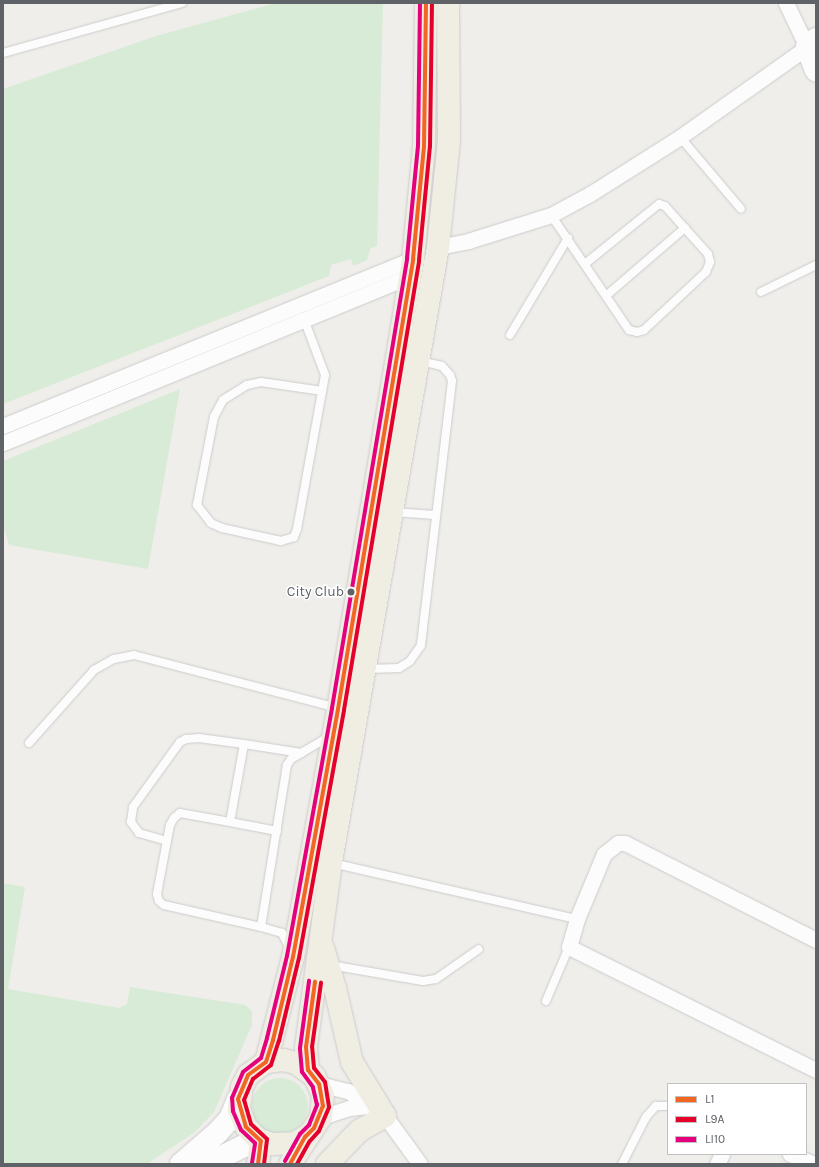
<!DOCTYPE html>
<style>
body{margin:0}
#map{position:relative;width:819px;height:1167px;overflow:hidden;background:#efeeea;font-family:Karla,sans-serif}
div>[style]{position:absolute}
.green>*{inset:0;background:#d8ebd6}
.round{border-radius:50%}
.roads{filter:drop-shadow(0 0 1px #cbcccc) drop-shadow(0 0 1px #cbcccc)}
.lane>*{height:8px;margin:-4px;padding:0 4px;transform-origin:4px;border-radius:4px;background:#fdfcfc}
.street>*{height:15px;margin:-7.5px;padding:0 7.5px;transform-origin:7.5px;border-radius:7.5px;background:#fdfcfc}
.secondary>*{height:22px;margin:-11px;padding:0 11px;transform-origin:11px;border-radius:11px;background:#fdfcfc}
.highway>*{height:22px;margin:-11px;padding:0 11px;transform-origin:11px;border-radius:11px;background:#f0ede3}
.bus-1>*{height:4px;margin:-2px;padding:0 2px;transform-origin:2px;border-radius:2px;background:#f26522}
.bus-2>*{height:4px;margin:-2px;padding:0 2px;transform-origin:2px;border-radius:2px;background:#e4002b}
.bus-3>*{height:4px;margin:-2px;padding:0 2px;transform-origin:2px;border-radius:2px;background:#e5007d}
.dots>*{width:11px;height:11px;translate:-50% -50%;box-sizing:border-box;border:2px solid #fff;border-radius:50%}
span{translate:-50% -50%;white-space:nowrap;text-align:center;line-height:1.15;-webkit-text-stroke:3px #fff;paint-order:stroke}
.bus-label{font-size:14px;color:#5f6368}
.right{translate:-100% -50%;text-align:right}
.frame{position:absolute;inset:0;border:4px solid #5f6368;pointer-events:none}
.legend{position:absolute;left:667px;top:1083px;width:140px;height:72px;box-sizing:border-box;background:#fff;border:1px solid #bfc1c3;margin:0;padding:5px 7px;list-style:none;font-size:12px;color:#5f6368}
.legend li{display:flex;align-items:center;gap:8px;height:20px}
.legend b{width:20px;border:1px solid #bfc1c3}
</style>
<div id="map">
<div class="green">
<i style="clip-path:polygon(276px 3px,383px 3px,377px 246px,370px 249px,367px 260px,353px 266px,351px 259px,331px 265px,329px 276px,3px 404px,3px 89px,156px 36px)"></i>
<i style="clip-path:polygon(180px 389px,148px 569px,9px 545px,3px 523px,3px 461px)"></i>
<i style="clip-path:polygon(3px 883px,25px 887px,8px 989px,119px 1008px,127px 1004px,130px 987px,245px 1005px,252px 1011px,252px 1025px,214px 1112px,195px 1132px,147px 1164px,3px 1164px)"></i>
<i class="round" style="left:252px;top:1078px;width:56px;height:56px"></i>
</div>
<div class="roads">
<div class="lane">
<i style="left:3px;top:53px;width:186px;rotate:-15.6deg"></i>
<i style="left:680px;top:137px;width:94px;rotate:49.7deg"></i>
<i style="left:551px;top:215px;width:139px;rotate:55.9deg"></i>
<i style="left:629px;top:330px;width:8px;rotate:14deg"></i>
<i style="left:637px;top:332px;width:7px;rotate:-16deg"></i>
<i style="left:644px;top:330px;width:85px;rotate:-43.1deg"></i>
<i style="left:706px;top:272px;width:11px;rotate:-68deg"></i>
<i style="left:710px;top:262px;width:8px;rotate:-104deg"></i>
<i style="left:708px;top:254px;width:64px;rotate:-131.9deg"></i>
<i style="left:665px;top:206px;width:6px;rotate:-162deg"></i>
<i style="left:659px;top:204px;width:94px;rotate:141.1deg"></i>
<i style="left:761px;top:292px;width:61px;rotate:-26.1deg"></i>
<i style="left:607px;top:295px;width:103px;rotate:-40.7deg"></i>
<i style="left:304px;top:319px;width:60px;rotate:69.4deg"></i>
<i style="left:325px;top:375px;width:157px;rotate:100.3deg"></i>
<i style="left:297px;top:529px;width:9px;rotate:111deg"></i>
<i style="left:294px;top:537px;width:14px;rotate:163deg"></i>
<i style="left:281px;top:541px;width:60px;rotate:-167.6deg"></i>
<i style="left:222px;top:528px;width:12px;rotate:-156deg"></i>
<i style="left:211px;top:523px;width:23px;rotate:-128deg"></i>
<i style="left:197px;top:505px;width:90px;rotate:-79.1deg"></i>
<i style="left:214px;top:417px;width:19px;rotate:-62deg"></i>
<i style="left:223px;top:400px;width:28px;rotate:-32deg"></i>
<i style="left:247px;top:385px;width:14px;rotate:-12deg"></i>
<i style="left:261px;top:382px;width:62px;rotate:8.4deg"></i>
<i style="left:510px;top:335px;width:113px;rotate:-59.1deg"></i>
<i style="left:393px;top:512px;width:42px;rotate:4.1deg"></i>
<i style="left:367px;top:669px;width:32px;rotate:-2deg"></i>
<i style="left:399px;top:668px;width:13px;rotate:-32deg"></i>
<i style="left:410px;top:661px;width:19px;rotate:-55deg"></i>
<i style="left:421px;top:645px;width:266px;rotate:-83.3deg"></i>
<i style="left:452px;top:381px;width:6px;rotate:-108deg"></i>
<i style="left:450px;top:375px;width:12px;rotate:-132deg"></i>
<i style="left:442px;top:366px;width:23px;rotate:-167deg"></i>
<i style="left:29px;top:743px;width:98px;rotate:-48.3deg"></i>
<i style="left:94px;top:670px;width:23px;rotate:-29deg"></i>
<i style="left:114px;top:659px;width:20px;rotate:-11deg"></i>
<i style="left:134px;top:655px;width:210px;rotate:14.6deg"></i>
<i style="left:230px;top:822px;width:51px;rotate:-169.8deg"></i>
<i style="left:180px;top:813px;width:8px;rotate:140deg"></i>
<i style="left:174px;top:818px;width:8px;rotate:120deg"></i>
<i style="left:170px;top:825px;width:70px;rotate:100.7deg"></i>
<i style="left:157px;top:894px;width:7px;rotate:74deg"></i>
<i style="left:159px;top:901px;width:6px;rotate:39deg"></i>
<i style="left:164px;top:905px;width:99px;rotate:12.8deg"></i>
<i style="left:277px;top:831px;width:48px;rotate:-169.2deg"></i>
<i style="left:230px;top:822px;width:79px;rotate:-79.8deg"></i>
<i style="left:244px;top:744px;width:58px;rotate:9deg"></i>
<i style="left:167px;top:841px;width:29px;rotate:-164deg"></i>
<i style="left:139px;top:833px;width:14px;rotate:-126deg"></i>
<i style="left:131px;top:822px;width:15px;rotate:-82deg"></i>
<i style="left:133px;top:807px;width:80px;rotate:-54.1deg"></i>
<i style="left:180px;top:742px;width:7px;rotate:-27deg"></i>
<i style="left:186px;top:739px;width:13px;rotate:-4deg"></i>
<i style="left:199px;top:738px;width:45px;rotate:7.6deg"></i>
<i style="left:332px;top:863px;width:251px;rotate:12.9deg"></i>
<i style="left:289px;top:947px;width:16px;rotate:-117deg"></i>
<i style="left:282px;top:933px;width:22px;rotate:-164deg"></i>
<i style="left:261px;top:927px;width:164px;rotate:-80.9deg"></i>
<i style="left:287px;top:765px;width:7px;rotate:-56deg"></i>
<i style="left:291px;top:759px;width:45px;rotate:-30.5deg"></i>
<i style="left:330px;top:965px;width:94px;rotate:9.8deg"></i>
<i style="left:423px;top:981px;width:13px;rotate:-9deg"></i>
<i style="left:436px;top:979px;width:52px;rotate:-34.9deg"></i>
<i style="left:546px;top:1001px;width:59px;rotate:-66.9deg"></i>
<i style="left:622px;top:1164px;width:53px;rotate:-62.9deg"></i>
<i style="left:646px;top:1117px;width:15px;rotate:-48deg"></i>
<i style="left:656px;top:1106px;width:12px"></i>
</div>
<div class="street">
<i style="left:438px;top:247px;width:31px;rotate:-11deg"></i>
<i style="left:468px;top:241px;width:87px;rotate:-17.4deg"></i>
<i style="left:551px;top:215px;width:44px;rotate:-28.3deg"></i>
<i style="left:590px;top:194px;width:107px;rotate:-32.3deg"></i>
<i style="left:680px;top:137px;width:156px;rotate:-35.3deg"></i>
<i style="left:807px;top:47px;width:49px;rotate:-115.5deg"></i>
<i style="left:3px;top:426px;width:443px;rotate:-22.2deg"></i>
<i style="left:3px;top:443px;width:440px;rotate:-22.3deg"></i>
<i style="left:816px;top:940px;width:214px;rotate:-153.1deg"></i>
<i style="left:625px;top:843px;width:7px;rotate:180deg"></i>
<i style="left:618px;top:843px;width:18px;rotate:142deg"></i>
<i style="left:604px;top:854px;width:70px;rotate:112.6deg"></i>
<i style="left:577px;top:919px;width:29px;rotate:106deg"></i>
<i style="left:569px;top:947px;width:276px;rotate:26.5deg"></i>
<i style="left:319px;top:1084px;width:30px;rotate:14deg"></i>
<i style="left:348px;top:1091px;width:45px;rotate:34deg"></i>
<i style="left:385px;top:1116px;width:59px;rotate:53.9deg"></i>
<i style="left:321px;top:1117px;width:29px;rotate:-18deg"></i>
<i style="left:349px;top:1108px;width:19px;rotate:-6deg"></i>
<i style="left:790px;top:1154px;width:27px;rotate:22deg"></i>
<i style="left:717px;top:1164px;width:11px;rotate:-63deg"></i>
</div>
<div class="secondary">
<i style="left:816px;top:39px;width:12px;rotate:138deg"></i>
<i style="left:807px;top:47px;width:25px;rotate:69deg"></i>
<i style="left:181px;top:1164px;width:48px;rotate:-40.7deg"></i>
<i style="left:217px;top:1133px;width:19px;rotate:-47deg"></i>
<i style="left:230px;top:1119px;width:22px;rotate:-68deg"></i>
<i style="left:207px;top:1164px;width:57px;rotate:-26.1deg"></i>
</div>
<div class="highway">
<i style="left:323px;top:948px;width:42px;rotate:73.3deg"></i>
<i style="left:335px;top:988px;width:76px;rotate:77.1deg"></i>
<i style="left:352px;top:1062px;width:63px;rotate:58.6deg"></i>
<i style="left:385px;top:1116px;width:30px;rotate:150deg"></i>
<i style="left:359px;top:1131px;width:46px;rotate:134.1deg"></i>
<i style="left:266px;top:1062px;width:108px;rotate:-75.6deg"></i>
<i style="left:293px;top:957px;width:252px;rotate:-79.7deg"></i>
<i style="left:338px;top:709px;width:456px;rotate:-80.5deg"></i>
<i style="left:413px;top:259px;width:114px;rotate:-84.4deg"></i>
<i style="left:424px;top:146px;width:143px;rotate:-89.2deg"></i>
<i style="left:308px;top:1070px;width:23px;rotate:-95deg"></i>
<i style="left:306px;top:1047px;width:187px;rotate:-82.3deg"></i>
<i style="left:331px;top:862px;width:624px;rotate:-80.13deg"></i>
<i style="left:438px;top:247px;width:107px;rotate:-84.1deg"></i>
<i style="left:449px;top:141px;width:138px;rotate:-90.4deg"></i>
<i style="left:258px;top:1164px;width:23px;rotate:-83deg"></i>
<i style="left:290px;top:1164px;width:56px;rotate:-56.6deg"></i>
<i style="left:321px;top:1117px;width:22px;rotate:-85deg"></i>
<i style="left:323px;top:1095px;width:21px;rotate:-115deg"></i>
<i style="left:314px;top:1076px;width:22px;rotate:-144deg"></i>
<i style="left:296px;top:1063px;width:13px;rotate:-167deg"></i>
<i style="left:283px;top:1060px;width:17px;rotate:173deg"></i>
<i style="left:266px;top:1062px;width:22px;rotate:144deg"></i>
<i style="left:248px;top:1075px;width:13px;rotate:117deg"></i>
<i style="left:242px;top:1087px;width:22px;rotate:98deg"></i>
<i style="left:239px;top:1109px;width:19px;rotate:69deg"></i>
<i style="left:246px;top:1127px;width:17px;rotate:45deg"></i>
<i style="left:258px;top:1139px;width:15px;rotate:20deg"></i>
<i style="left:272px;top:1144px;width:23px;rotate:-2deg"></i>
<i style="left:295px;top:1143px;width:12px;rotate:-31deg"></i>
</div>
</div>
<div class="bus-1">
<i style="left:258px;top:1164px;width:23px;rotate:-83deg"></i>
<i style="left:261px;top:1141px;width:21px;rotate:-137deg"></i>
<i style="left:246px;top:1127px;width:29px;rotate:-106deg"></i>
<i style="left:238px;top:1099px;width:26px;rotate:-67deg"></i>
<i style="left:248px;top:1075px;width:22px;rotate:-36deg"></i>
<i style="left:266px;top:1062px;width:23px;rotate:-72deg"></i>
<i style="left:273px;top:1040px;width:85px;rotate:-76.5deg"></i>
<i style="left:293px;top:957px;width:252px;rotate:-79.7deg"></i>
<i style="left:338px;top:709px;width:456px;rotate:-80.5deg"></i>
<i style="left:413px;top:259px;width:114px;rotate:-84.4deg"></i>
<i style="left:424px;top:146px;width:143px;rotate:-89.2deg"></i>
<i style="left:290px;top:1164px;width:31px;rotate:-61deg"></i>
<i style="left:305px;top:1137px;width:13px;rotate:-45deg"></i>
<i style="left:314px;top:1128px;width:24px;rotate:-68deg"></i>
<i style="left:323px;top:1106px;width:22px;rotate:-100deg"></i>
<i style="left:319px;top:1084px;width:18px;rotate:-128deg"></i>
<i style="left:308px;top:1070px;width:23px;rotate:-95deg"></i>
<i style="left:306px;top:1047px;width:66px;rotate:-82.1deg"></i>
</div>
<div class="bus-2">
<i style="left:264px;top:1164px;width:25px;rotate:-83deg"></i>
<i style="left:267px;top:1139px;width:22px;rotate:-137deg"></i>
<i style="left:251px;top:1124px;width:25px;rotate:-106deg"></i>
<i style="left:244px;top:1100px;width:23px;rotate:-67deg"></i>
<i style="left:253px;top:1079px;width:23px;rotate:-38deg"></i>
<i style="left:271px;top:1065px;width:25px;rotate:-72deg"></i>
<i style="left:279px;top:1041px;width:85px;rotate:-76.5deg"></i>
<i style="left:299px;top:958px;width:252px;rotate:-79.7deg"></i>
<i style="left:344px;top:710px;width:456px;rotate:-80.5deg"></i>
<i style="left:419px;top:260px;width:115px;rotate:-84.5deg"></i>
<i style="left:430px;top:146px;width:143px;rotate:-89.2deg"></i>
<i style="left:297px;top:1164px;width:26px;rotate:-61deg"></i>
<i style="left:310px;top:1141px;width:13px;rotate:-48deg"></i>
<i style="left:319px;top:1131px;width:26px;rotate:-67deg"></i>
<i style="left:329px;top:1107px;width:25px;rotate:-99deg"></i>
<i style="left:325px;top:1082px;width:18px;rotate:-128deg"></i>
<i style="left:314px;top:1068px;width:21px;rotate:-95deg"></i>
<i style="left:312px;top:1047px;width:65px;rotate:-82deg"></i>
</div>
<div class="bus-3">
<i style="left:285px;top:1161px;width:31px;rotate:-61deg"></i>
<i style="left:300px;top:1134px;width:13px;rotate:-45deg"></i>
<i style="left:309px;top:1125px;width:22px;rotate:-68deg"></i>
<i style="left:317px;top:1105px;width:18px;rotate:-103deg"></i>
<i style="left:313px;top:1087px;width:19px;rotate:-126deg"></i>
<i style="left:302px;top:1072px;width:24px;rotate:-95deg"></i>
<i style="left:300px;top:1048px;width:68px;rotate:-82.3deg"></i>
<i style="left:252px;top:1163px;width:20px;rotate:-81deg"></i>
<i style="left:255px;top:1143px;width:19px;rotate:-137deg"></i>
<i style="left:241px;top:1130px;width:21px;rotate:-113deg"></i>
<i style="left:233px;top:1111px;width:13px;rotate:-94deg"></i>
<i style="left:232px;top:1098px;width:28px;rotate:-67deg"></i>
<i style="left:243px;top:1072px;width:23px;rotate:-38deg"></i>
<i style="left:261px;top:1058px;width:21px;rotate:-73deg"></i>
<i style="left:267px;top:1038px;width:84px;rotate:-76.3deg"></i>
<i style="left:287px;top:956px;width:252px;rotate:-79.7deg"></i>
<i style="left:332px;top:708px;width:456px;rotate:-80.5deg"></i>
<i style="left:407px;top:258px;width:113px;rotate:-84.4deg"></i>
<i style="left:418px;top:146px;width:143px;rotate:-89.2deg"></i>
</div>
<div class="dots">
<i style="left:351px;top:592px;background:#5f6368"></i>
</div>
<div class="bus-label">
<span class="right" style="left:344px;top:592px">City Club</span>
</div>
<div class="frame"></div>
<ul class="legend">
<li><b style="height:5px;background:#f26522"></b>L1</li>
<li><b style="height:5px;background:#e4002b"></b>L9A</li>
<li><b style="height:5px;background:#e5007d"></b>LI10</li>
</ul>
</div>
